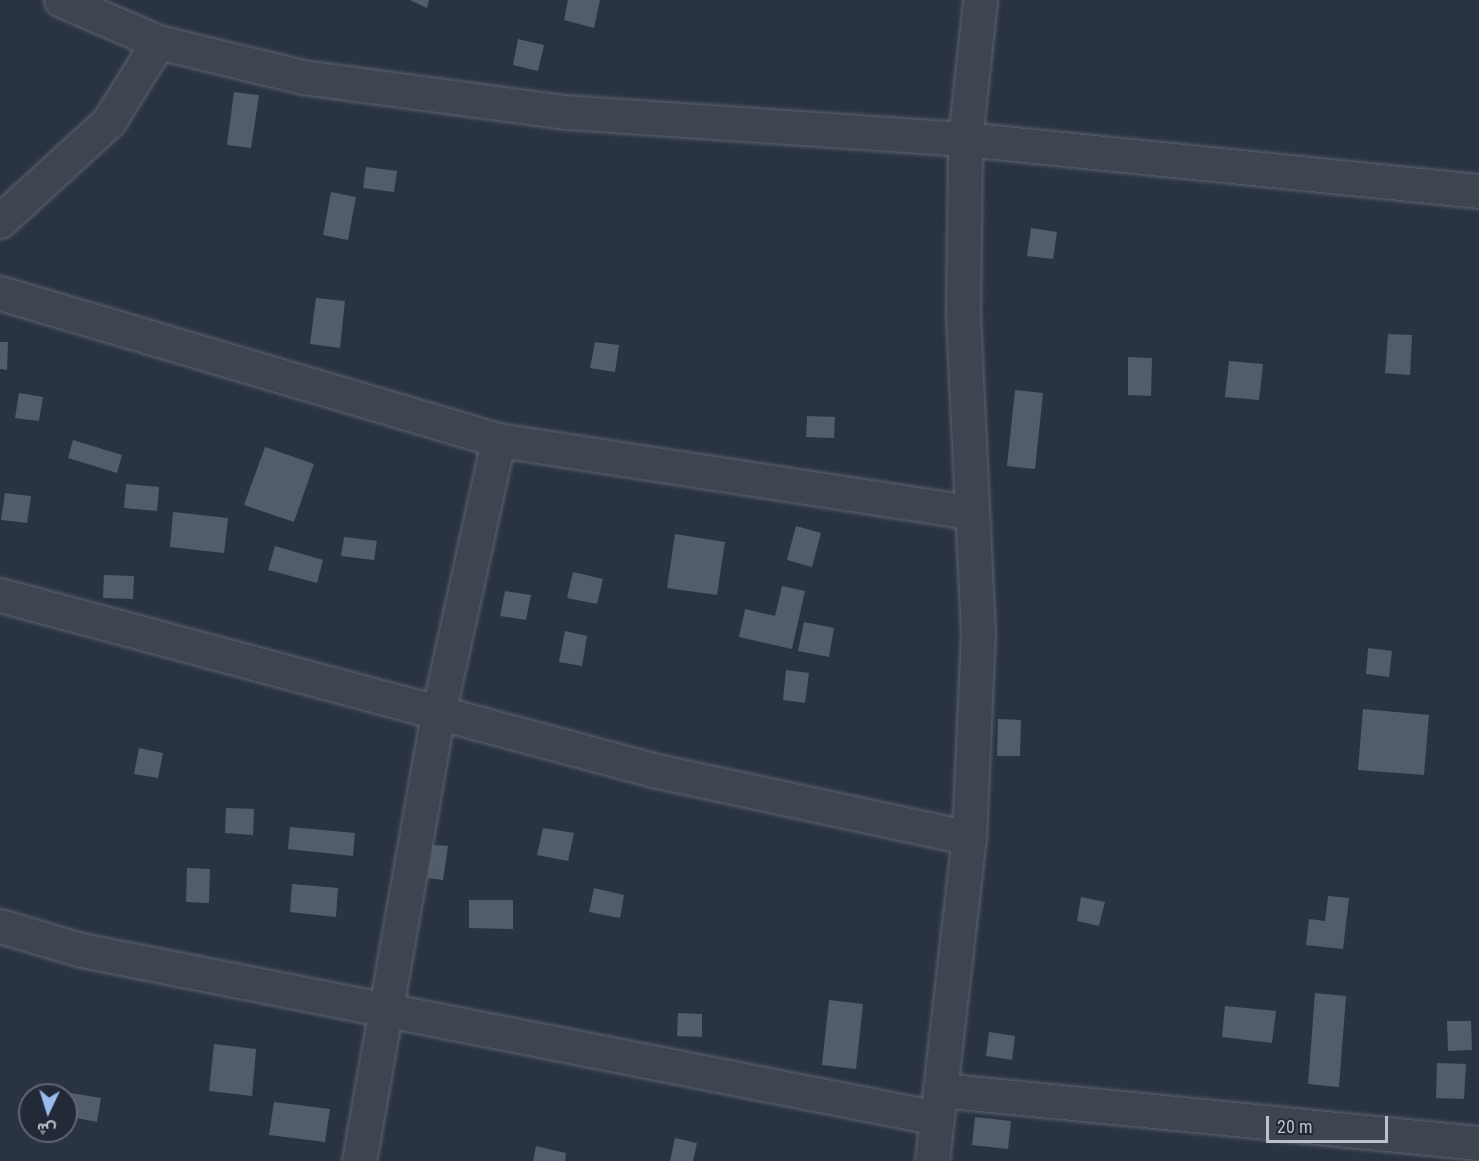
<!DOCTYPE html>
<meta charset="utf-8">
<style>
body{margin:0}
#map{position:relative;width:1479px;height:1161px;overflow:hidden;background:#2a3342;font-family:"Roboto Condensed",Vazirmatn,sans-serif}
div>[style]{position:absolute}
.building>*{inset:0;background:#535c6c}
.roads{filter:drop-shadow(0 0 2px #5c636f) drop-shadow(0 0 2px #5c636f)}
.minor>*{height:33px;margin:-16.5px;padding:0 16.5px;transform-origin:16.5px;border-radius:16.5px;background:#3e4551}
span{translate:-50% -50%;white-space:nowrap;text-align:center;line-height:1.15;-webkit-text-stroke:5px #222a37;paint-order:stroke}
.north{position:absolute;left:18px;top:1083px;width:60px;height:60px;box-sizing:border-box;background:#222a37;border:2px solid #5f6672;border-radius:50%;rotate:184deg;font-size:16px;font-weight:700;line-height:24px;text-align:center;color:#bbc1cb}
.north::after{content:'';display:block;margin:auto;width:21px;height:27px;background:#9bbaf0;clip-path:polygon(50% 0,100% 100%,50% 72%,0 100%)}
.scale{position:absolute;left:1266px;top:1116px;width:122px;height:27px;box-sizing:border-box;border:3px solid #bbc1cb;border-top:0;padding-left:8px;font-size:18px;line-height:21px;white-space:nowrap;color:#bbc1cb;-webkit-text-stroke:4px #222a37;paint-order:stroke}
</style>
<div id="map">
<div class="building">
<i style="clip-path:polygon(410px 0,429px 0,427px 8px)"></i>
<i style="clip-path:polygon(568px 0,600px 0,594px 28px,564px 20px)"></i>
<i style="clip-path:polygon(518px 39px,544px 45px,538px 71px,513px 65px)"></i>
<i style="clip-path:polygon(234px 92px,259px 95px,251px 148px,227px 145px)"></i>
<i style="clip-path:polygon(366px 167px,397px 171px,394px 192px,363px 188px)"></i>
<i style="clip-path:polygon(331px 192px,356px 197px,348px 240px,323px 235px)"></i>
<i style="clip-path:polygon(1031px 228px,1057px 232px,1053px 259px,1027px 256px)"></i>
<i style="clip-path:polygon(316px 298px,345px 301px,340px 348px,310px 344px)"></i>
<i style="clip-path:polygon(1388px 334px,1412px 335px,1410px 375px,1385px 373px)"></i>
<i style="clip-path:polygon(0 342px,8px 342px,7px 370px,0 369px)"></i>
<i style="clip-path:polygon(595px 342px,619px 345px,615px 372px,590px 368px)"></i>
<i style="clip-path:polygon(1128px 357px,1152px 358px,1151px 396px,1128px 395px)"></i>
<i style="clip-path:polygon(1229px 361px,1263px 364px,1259px 400px,1225px 397px)"></i>
<i style="clip-path:polygon(1015px 390px,1043px 393px,1035px 469px,1007px 466px)"></i>
<i style="clip-path:polygon(19px 393px,43px 397px,39px 421px,15px 418px)"></i>
<i style="clip-path:polygon(807px 416px,835px 417px,834px 438px,806px 437px)"></i>
<i style="clip-path:polygon(73px 440px,122px 455px,117px 473px,68px 458px)"></i>
<i style="clip-path:polygon(265px 447px,314px 464px,294px 522px,244px 505px)"></i>
<i style="clip-path:polygon(126px 484px,159px 487px,157px 511px,124px 508px)"></i>
<i style="clip-path:polygon(5px 493px,31px 496px,27px 523px,1px 520px)"></i>
<i style="clip-path:polygon(173px 512px,228px 518px,224px 553px,170px 547px)"></i>
<i style="clip-path:polygon(796px 526px,821px 533px,812px 567px,787px 560px)"></i>
<i style="clip-path:polygon(675px 534px,725px 542px,717px 595px,667px 588px)"></i>
<i style="clip-path:polygon(344px 537px,377px 541px,374px 560px,341px 556px)"></i>
<i style="clip-path:polygon(275px 546px,323px 560px,317px 583px,268px 570px)"></i>
<i style="clip-path:polygon(573px 572px,603px 579px,597px 604px,567px 598px)"></i>
<i style="clip-path:polygon(104px 575px,134px 576px,133px 599px,103px 598px)"></i>
<i style="clip-path:polygon(782px 586px,805px 591px,792px 649px,739px 637px,745px 609px,775px 616px)"></i>
<i style="clip-path:polygon(505px 591px,531px 595px,526px 620px,500px 616px)"></i>
<i style="clip-path:polygon(804px 622px,834px 628px,829px 657px,798px 651px)"></i>
<i style="clip-path:polygon(565px 631px,587px 636px,582px 666px,559px 662px)"></i>
<i style="clip-path:polygon(1368px 648px,1392px 651px,1389px 677px,1366px 674px)"></i>
<i style="clip-path:polygon(786px 670px,809px 673px,805px 703px,783px 700px)"></i>
<i style="clip-path:polygon(1363px 709px,1429px 715px,1424px 775px,1358px 770px)"></i>
<i style="clip-path:polygon(998px 719px,1021px 720px,1020px 756px,997px 756px)"></i>
<i style="clip-path:polygon(139px 748px,163px 753px,158px 778px,134px 774px)"></i>
<i style="clip-path:polygon(226px 808px,254px 809px,253px 835px,225px 833px)"></i>
<i style="clip-path:polygon(290px 827px,355px 833px,353px 856px,288px 849px)"></i>
<i style="clip-path:polygon(543px 828px,574px 833px,568px 861px,537px 855px)"></i>
<i style="clip-path:polygon(433px 845px,448px 846px,443px 880px,428px 878px)"></i>
<i style="clip-path:polygon(187px 868px,210px 869px,209px 903px,186px 902px)"></i>
<i style="clip-path:polygon(292px 884px,338px 888px,336px 917px,290px 912px)"></i>
<i style="clip-path:polygon(594px 888px,624px 895px,620px 918px,589px 912px)"></i>
<i style="clip-path:polygon(1328px 896px,1349px 898px,1343px 949px,1306px 945px,1309px 919px,1325px 921px)"></i>
<i style="clip-path:polygon(1081px 897px,1105px 902px,1099px 926px,1077px 921px)"></i>
<i style="clip-path:polygon(469px 900px,513px 900px,513px 929px,469px 928px)"></i>
<i style="clip-path:polygon(1315px 993px,1346px 996px,1339px 1087px,1308px 1084px)"></i>
<i style="clip-path:polygon(829px 1000px,863px 1004px,856px 1069px,822px 1065px)"></i>
<i style="clip-path:polygon(1225px 1006px,1276px 1011px,1272px 1043px,1222px 1037px)"></i>
<i style="clip-path:polygon(678px 1013px,702px 1014px,702px 1037px,677px 1036px)"></i>
<i style="clip-path:polygon(1447px 1021px,1471px 1021px,1472px 1050px,1448px 1051px)"></i>
<i style="clip-path:polygon(989px 1032px,1015px 1036px,1012px 1060px,986px 1056px)"></i>
<i style="clip-path:polygon(214px 1044px,256px 1049px,252px 1096px,209px 1091px)"></i>
<i style="clip-path:polygon(1437px 1063px,1466px 1064px,1464px 1099px,1436px 1098px)"></i>
<i style="clip-path:polygon(65px 1092px,101px 1098px,97px 1122px,66px 1116px)"></i>
<i style="clip-path:polygon(274px 1102px,330px 1109px,325px 1142px,269px 1135px)"></i>
<i style="clip-path:polygon(975px 1117px,1011px 1121px,1008px 1149px,972px 1145px)"></i>
<i style="clip-path:polygon(675px 1138px,697px 1143px,693px 1161px,670px 1161px)"></i>
<i style="clip-path:polygon(536px 1146px,566px 1153px,565px 1161px,533px 1161px)"></i>
</div>
<div class="roads">
<div class="minor">
<i style="left:61px;top:0;width:106px;rotate:23.4deg"></i>
<i style="left:0;top:221px;width:148px;rotate:-42.5deg"></i>
<i style="left:109px;top:121px;width:93px;rotate:-58.2deg"></i>
<i style="left:158px;top:42px;width:149px;rotate:13.6deg"></i>
<i style="left:303px;top:77px;width:265px;rotate:7.6deg"></i>
<i style="left:566px;top:112px;width:400px;rotate:3.9deg"></i>
<i style="left:965px;top:139px;width:517px;rotate:5.78deg"></i>
<i style="left:0;top:293px;width:519px;rotate:16.45deg"></i>
<i style="left:498px;top:440px;width:478px;rotate:8.7deg"></i>
<i style="left:0;top:595px;width:676px;rotate:15deg"></i>
<i style="left:653px;top:770px;width:323px;rotate:12.1deg"></i>
<i style="left:0;top:926px;width:84px;rotate:16.5deg"></i>
<i style="left:81px;top:950px;width:872px;rotate:11.1deg"></i>
<i style="left:940px;top:1090px;width:542px;rotate:5.62deg"></i>
<i style="left:359px;top:1161px;width:454px;rotate:-80deg"></i>
<i style="left:438px;top:714px;width:280px;rotate:-77.6deg"></i>
<i style="left:932px;top:1161px;width:325px;rotate:-83.5deg"></i>
<i style="left:969px;top:838px;width:204px;rotate:-87.5deg"></i>
<i style="left:978px;top:634px;width:323px;rotate:-92.7deg"></i>
<i style="left:963px;top:311px;width:172px;rotate:-89.3deg"></i>
<i style="left:965px;top:139px;width:140px;rotate:-83.8deg"></i>
</div>
</div>
<div class="north">ش</div>
<div class="scale">20 m</div>
</div>
